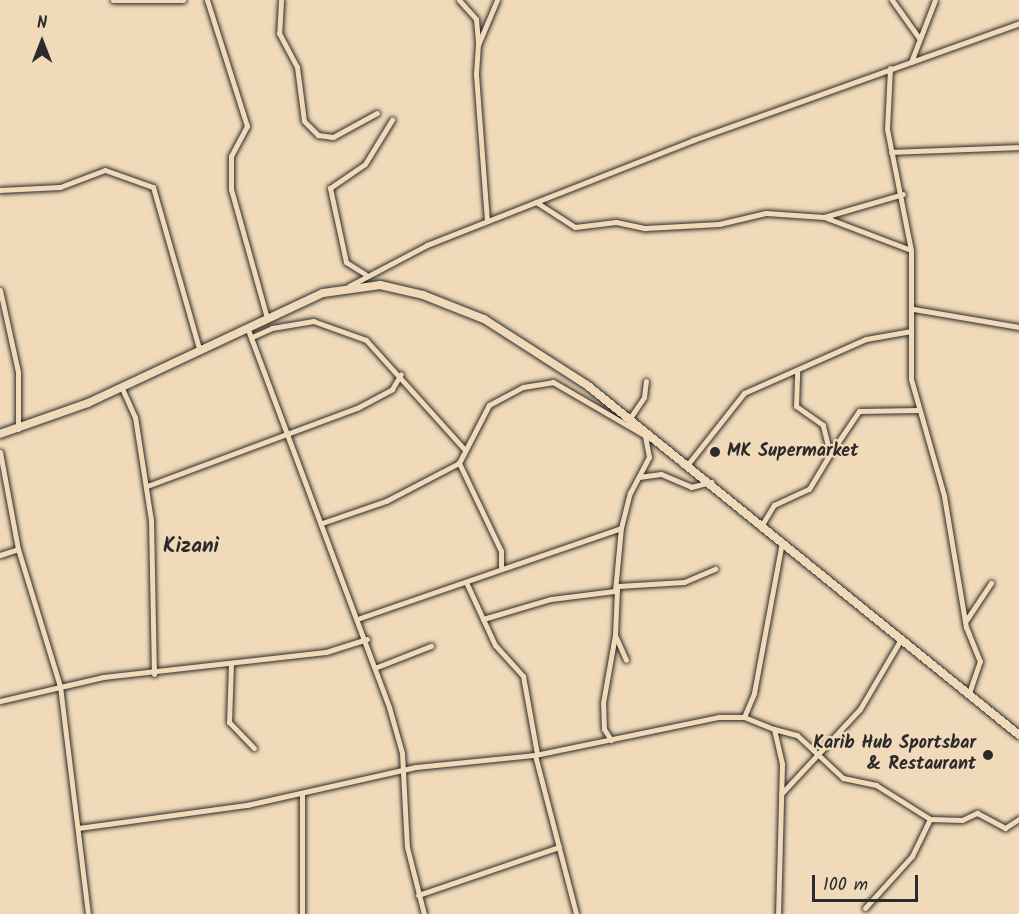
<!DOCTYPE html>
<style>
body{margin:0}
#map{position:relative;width:1019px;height:914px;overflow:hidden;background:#f0dab9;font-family:Kalam,sans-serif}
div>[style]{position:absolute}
.roads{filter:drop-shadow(0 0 2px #2b2b2b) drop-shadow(0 0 2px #2b2b2b)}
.street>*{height:5px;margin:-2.5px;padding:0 2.5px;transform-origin:2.5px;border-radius:2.5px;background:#f0dab9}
.secondary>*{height:8px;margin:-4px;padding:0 4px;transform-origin:4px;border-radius:4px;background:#f0dab9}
.dots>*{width:16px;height:16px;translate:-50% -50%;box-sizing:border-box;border:3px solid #f0dab9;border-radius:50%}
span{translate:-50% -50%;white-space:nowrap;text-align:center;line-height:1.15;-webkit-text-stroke:4.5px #f0dab9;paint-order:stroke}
.poi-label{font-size:18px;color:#2b2b2b;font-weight:700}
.left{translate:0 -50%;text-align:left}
.right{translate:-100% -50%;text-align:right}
.quarter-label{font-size:21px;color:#2b2b2b;font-weight:700}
.north{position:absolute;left:12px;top:12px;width:60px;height:60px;-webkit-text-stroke:4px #f0dab9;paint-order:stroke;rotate:0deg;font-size:16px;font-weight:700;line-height:24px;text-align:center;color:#2b2b2b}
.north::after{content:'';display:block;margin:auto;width:21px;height:27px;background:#2b2b2b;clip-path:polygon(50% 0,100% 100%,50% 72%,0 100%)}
.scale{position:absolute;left:812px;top:875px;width:106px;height:27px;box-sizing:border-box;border:3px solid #2b2b2b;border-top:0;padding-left:8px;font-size:18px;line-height:21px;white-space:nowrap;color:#2b2b2b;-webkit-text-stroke:4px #f0dab9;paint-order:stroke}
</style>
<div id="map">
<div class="roads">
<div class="street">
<i style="left:113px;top:0;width:70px"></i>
<i style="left:207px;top:0;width:132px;rotate:72.4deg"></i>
<i style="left:247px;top:126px;width:34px;rotate:118deg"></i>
<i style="left:231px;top:156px;width:33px;rotate:90deg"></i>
<i style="left:231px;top:189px;width:134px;rotate:74.4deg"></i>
<i style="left:281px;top:0;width:33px;rotate:93deg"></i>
<i style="left:279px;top:33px;width:38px;rotate:62deg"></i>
<i style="left:297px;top:67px;width:54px;rotate:82.6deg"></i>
<i style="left:304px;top:121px;width:20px;rotate:45deg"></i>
<i style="left:318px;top:135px;width:15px;rotate:8deg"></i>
<i style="left:333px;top:137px;width:50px;rotate:-28.6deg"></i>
<i style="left:459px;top:0;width:25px;rotate:48deg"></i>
<i style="left:476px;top:19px;width:25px;rotate:85deg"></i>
<i style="left:892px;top:0;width:47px;rotate:54.6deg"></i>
<i style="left:911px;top:62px;width:66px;rotate:-68.8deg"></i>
<i style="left:890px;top:68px;width:61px;rotate:92.8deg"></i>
<i style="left:887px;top:129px;width:123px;rotate:78.8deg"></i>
<i style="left:911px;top:250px;width:129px;rotate:90deg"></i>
<i style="left:911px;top:379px;width:122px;rotate:74.2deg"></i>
<i style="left:944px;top:496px;width:133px;rotate:80.5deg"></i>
<i style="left:966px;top:627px;width:37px;rotate:68deg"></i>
<i style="left:980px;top:661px;width:31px;rotate:109deg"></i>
<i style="left:891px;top:152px;width:128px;rotate:-2.2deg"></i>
<i style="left:0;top:190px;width:60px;rotate:-2.9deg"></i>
<i style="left:60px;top:187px;width:48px;rotate:-20.7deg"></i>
<i style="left:105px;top:170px;width:51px;rotate:19.5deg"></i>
<i style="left:153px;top:187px;width:168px;rotate:74.1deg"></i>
<i style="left:536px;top:202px;width:46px;rotate:32.7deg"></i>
<i style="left:575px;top:227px;width:41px;rotate:-7deg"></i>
<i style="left:616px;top:222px;width:30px;rotate:12deg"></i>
<i style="left:645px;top:228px;width:74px;rotate:-3.1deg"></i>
<i style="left:719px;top:224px;width:48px;rotate:-13.2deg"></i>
<i style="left:766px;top:213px;width:58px;rotate:3.9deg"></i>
<i style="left:824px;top:217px;width:82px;rotate:-16.2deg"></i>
<i style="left:824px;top:217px;width:93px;rotate:20.8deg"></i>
<i style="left:487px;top:221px;width:148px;rotate:-94.3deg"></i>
<i style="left:476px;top:73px;width:28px;rotate:-86deg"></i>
<i style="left:478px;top:45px;width:49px;rotate:-67.1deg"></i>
<i style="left:365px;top:274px;width:22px;rotate:-148deg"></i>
<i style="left:346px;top:262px;width:76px;rotate:-102.2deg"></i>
<i style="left:330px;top:188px;width:42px;rotate:-34.4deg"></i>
<i style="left:365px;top:164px;width:52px;rotate:-58.5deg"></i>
<i style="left:349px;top:286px;width:88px;rotate:-27.7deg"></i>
<i style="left:427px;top:245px;width:286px;rotate:-21.5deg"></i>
<i style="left:693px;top:140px;width:346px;rotate:-19.7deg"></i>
<i style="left:0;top:290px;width:84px;rotate:77.6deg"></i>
<i style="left:18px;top:372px;width:57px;rotate:90deg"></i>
<i style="left:913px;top:309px;width:108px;rotate:9.6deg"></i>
<i style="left:247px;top:327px;width:406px;rotate:69.5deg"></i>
<i style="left:389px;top:707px;width:48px;rotate:74.2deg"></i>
<i style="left:402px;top:753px;width:94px;rotate:87deg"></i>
<i style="left:407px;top:847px;width:69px;rotate:75.8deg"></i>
<i style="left:252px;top:337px;width:22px;rotate:-24deg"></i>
<i style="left:272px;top:328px;width:42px;rotate:-9.7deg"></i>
<i style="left:313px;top:321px;width:56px;rotate:19.7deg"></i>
<i style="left:366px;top:340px;width:148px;rotate:48deg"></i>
<i style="left:121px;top:386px;width:34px;rotate:66deg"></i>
<i style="left:135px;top:417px;width:104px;rotate:81.2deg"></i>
<i style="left:151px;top:520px;width:154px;rotate:88.9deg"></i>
<i style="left:630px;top:418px;width:25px;rotate:-56deg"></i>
<i style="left:644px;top:397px;width:16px;rotate:-83deg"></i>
<i style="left:0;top:452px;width:99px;rotate:79.5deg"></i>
<i style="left:18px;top:549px;width:143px;rotate:73deg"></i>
<i style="left:60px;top:686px;width:230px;rotate:83deg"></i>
<i style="left:830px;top:454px;width:52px;rotate:-56deg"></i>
<i style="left:859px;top:411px;width:59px;rotate:-1deg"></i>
<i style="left:688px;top:464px;width:90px;rotate:-51.7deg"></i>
<i style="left:744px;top:393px;width:133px;rotate:-23.9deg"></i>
<i style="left:866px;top:339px;width:46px;rotate:-10.1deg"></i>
<i style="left:639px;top:477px;width:22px;rotate:-8deg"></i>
<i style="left:661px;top:474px;width:33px;rotate:23deg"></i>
<i style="left:691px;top:487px;width:21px;rotate:-14deg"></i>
<i style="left:147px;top:486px;width:224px;rotate:-20.4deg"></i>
<i style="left:357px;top:408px;width:40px;rotate:-28deg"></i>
<i style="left:392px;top:389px;width:17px;rotate:-59deg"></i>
<i style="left:322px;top:523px;width:68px;rotate:-19deg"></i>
<i style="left:386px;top:501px;width:82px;rotate:-27.5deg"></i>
<i style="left:763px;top:523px;width:21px;rotate:-59deg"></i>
<i style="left:774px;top:505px;width:38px;rotate:-25deg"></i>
<i style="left:809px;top:489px;width:41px;rotate:-59deg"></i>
<i style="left:830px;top:454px;width:30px;rotate:-104deg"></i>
<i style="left:823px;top:425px;width:33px;rotate:-145deg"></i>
<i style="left:796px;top:406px;width:36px;rotate:-88deg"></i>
<i style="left:0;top:555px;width:19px;rotate:-18deg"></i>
<i style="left:501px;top:566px;width:15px;rotate:-90deg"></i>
<i style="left:501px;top:551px;width:98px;rotate:-115.5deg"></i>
<i style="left:459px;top:463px;width:65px;rotate:-62.7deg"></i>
<i style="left:489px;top:405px;width:38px;rotate:-28deg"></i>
<i style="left:523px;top:387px;width:30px;rotate:-9deg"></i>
<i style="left:553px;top:382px;width:113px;rotate:30.2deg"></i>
<i style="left:466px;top:582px;width:69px;rotate:65.3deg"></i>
<i style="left:495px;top:645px;width:42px;rotate:47.9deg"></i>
<i style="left:523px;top:676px;width:79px;rotate:79.8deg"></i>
<i style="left:618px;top:586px;width:66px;rotate:-3.5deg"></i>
<i style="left:684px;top:582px;width:34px;rotate:-23deg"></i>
<i style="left:617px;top:589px;width:46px;rotate:92.5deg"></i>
<i style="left:615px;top:635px;width:27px;rotate:66deg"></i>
<i style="left:360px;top:618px;width:276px;rotate:-19deg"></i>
<i style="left:483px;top:619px;width:71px;rotate:-16.4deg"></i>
<i style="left:551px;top:599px;width:64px;rotate:-7.1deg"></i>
<i style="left:615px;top:591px;width:63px;rotate:-84.6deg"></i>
<i style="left:621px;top:528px;width:36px;rotate:-76deg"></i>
<i style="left:630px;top:493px;width:41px;rotate:-62.2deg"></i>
<i style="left:649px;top:457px;width:20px;rotate:-101deg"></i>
<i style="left:965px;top:622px;width:47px;rotate:-56.3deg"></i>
<i style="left:231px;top:663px;width:59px;rotate:91.9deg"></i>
<i style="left:229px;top:722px;width:36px;rotate:46deg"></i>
<i style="left:377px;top:667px;width:58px;rotate:-21.3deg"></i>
<i style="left:0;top:701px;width:106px;rotate:-13.1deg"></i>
<i style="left:103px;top:677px;width:224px;rotate:-6.4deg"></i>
<i style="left:326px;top:652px;width:43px;rotate:-17.6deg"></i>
<i style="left:744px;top:717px;width:26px;rotate:-67deg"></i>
<i style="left:754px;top:693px;width:154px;rotate:-79.5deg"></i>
<i style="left:774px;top:729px;width:24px;rotate:15deg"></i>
<i style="left:797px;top:735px;width:63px;rotate:43.1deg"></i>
<i style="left:843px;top:778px;width:34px;rotate:12deg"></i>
<i style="left:876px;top:785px;width:64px;rotate:32.2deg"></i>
<i style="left:930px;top:819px;width:32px;rotate:2deg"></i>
<i style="left:962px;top:820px;width:17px;rotate:-25deg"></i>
<i style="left:977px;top:813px;width:32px;rotate:28deg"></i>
<i style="left:1005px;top:828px;width:17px;rotate:-33deg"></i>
<i style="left:611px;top:740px;width:13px;rotate:-122deg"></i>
<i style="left:604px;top:729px;width:26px;rotate:-92deg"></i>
<i style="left:603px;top:703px;width:69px;rotate:-80deg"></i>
<i style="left:535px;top:755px;width:188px;rotate:-11.7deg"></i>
<i style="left:719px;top:717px;width:25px"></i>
<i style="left:744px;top:717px;width:32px;rotate:22deg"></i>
<i style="left:774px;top:729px;width:36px;rotate:77deg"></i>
<i style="left:782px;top:764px;width:150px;rotate:91.5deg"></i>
<i style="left:781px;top:794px;width:116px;rotate:-47.1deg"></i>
<i style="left:860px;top:709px;width:81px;rotate:-59.6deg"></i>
<i style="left:79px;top:828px;width:170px;rotate:-7.8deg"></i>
<i style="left:247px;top:805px;width:173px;rotate:-12.7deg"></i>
<i style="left:416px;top:767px;width:120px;rotate:-5.8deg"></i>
<i style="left:535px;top:755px;width:164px;rotate:75.5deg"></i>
<i style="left:418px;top:895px;width:149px;rotate:-18.8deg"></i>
<i style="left:865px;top:908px;width:70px;rotate:-47.9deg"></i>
<i style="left:912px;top:856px;width:41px;rotate:-64.1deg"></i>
<i style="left:302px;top:914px;width:121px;rotate:-90deg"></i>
</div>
<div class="secondary">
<i style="left:0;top:434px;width:93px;rotate:-19.4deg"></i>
<i style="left:88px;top:403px;width:259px;rotate:-25.1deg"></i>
<i style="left:323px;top:293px;width:58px;rotate:-8deg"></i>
<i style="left:380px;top:285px;width:44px;rotate:13.1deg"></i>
<i style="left:423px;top:295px;width:66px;rotate:21.5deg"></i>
<i style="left:484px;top:319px;width:122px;rotate:32.7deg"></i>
<i style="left:587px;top:385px;width:556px;rotate:39.01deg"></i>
</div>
</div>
<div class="dots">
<i style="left:715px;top:452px;background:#2b2b2b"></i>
<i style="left:988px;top:755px;background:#2b2b2b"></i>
</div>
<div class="poi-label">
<span class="left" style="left:727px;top:452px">MK Supermarket</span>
<span class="right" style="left:976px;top:755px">Karib Hub Sportsbar<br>&amp; Restaurant</span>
</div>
<div class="quarter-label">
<span style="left:191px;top:547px">Kizani</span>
</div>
<div class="north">N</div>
<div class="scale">100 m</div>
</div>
